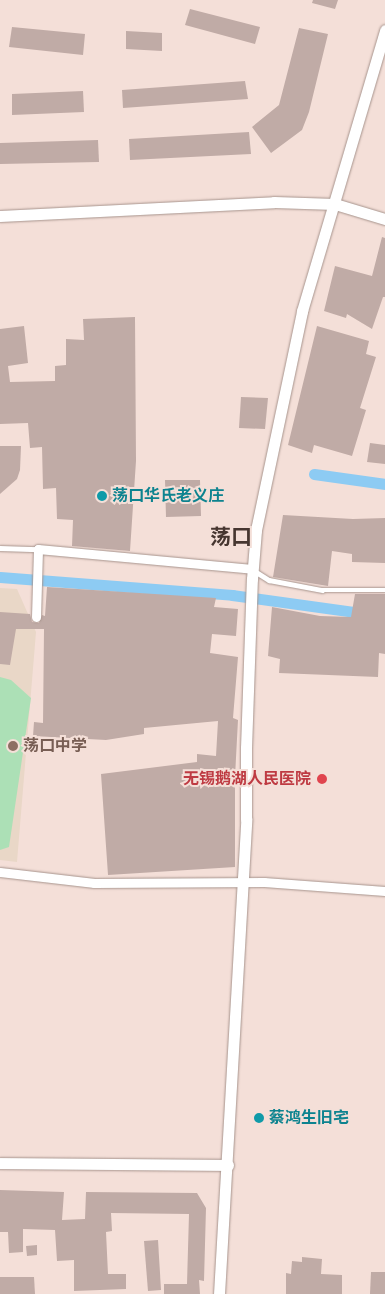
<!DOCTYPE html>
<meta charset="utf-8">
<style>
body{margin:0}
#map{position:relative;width:385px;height:1294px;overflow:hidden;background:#f4dfd8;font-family:"DM Sans","Noto Sans SC",sans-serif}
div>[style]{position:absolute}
.education>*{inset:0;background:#e9d7c7}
.green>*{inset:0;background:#ace0b6}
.canal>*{height:11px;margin:-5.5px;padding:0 5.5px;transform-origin:5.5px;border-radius:5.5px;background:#8dcbf3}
.building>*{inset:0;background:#c0aba6}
.roads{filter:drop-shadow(0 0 1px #a7948d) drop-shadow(0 0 1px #a7948d)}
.lane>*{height:4.5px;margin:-2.25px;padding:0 2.25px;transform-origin:2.25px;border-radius:2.25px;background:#fff}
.street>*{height:9px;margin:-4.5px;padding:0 4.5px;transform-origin:4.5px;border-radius:4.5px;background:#fff}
.secondary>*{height:11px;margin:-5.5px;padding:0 5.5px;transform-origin:5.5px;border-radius:5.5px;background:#fff}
.dots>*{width:14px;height:14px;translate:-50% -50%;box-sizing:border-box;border:2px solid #f4dfd8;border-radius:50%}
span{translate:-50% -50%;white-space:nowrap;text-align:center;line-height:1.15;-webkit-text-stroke:4px #f4dfd8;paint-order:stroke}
.culture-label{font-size:16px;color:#0d838f;font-weight:700}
.left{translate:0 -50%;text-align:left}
.education-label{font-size:16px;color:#785e54;font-weight:700}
.health-label{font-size:16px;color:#be3a42;font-weight:700}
.right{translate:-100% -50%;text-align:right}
.district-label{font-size:21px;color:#463630;font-weight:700}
</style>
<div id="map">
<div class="education">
<i style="clip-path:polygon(0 588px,17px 589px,36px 632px,17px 862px,0 860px)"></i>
</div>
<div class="green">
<i style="clip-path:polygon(0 677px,11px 680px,31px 698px,9px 847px,0 850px)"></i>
</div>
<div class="canal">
<i style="left:314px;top:474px;width:72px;rotate:8deg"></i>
<i style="left:0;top:577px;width:233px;rotate:4.4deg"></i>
<i style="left:232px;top:595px;width:130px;rotate:7.9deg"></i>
<i style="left:361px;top:613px;width:24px;rotate:-2deg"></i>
</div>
<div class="building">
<i style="clip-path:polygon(313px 0,338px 0,335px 9px,312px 3px)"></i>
<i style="clip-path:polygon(190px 9px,260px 27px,255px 44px,185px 25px)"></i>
<i style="clip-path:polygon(12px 27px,85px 34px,83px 55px,9px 47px)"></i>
<i style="clip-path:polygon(299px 28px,328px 34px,309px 112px,302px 130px,271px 153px,252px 127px,279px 105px)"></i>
<i style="clip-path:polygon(126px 31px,162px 33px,162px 51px,126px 49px)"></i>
<i style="clip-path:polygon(245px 81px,248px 99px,123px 108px,122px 90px)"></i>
<i style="clip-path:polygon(83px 91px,84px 112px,12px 115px,12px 94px)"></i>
<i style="clip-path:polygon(249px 132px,251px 154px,130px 160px,129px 139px)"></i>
<i style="clip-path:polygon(98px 140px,99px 162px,0 164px,0 143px)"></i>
<i style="clip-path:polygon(382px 237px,385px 238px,385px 297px,383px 297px,372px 329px,347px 314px,346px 318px,324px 311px,335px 266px,372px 276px)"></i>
<i style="clip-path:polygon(135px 317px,136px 461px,130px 551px,72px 546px,73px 520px,57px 519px,56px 488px,43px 489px,42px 447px,30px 448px,28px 423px,0 424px,0 329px,24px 326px,28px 363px,8px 366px,10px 382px,55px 381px,55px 366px,66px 365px,66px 339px,84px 340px,83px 319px)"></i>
<i style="clip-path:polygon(317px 326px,369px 341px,366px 354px,376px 357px,360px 408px,366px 410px,352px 456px,314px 445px,312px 453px,288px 445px)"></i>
<i style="clip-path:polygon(241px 397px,268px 398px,265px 429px,239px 428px)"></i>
<i style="clip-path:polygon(370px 443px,385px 445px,385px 464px,367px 462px)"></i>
<i style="clip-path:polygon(0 446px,21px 446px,20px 470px,17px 479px,0 494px)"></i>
<i style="clip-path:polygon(165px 480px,200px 480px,201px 516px,166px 517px)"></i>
<i style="clip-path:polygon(283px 515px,353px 519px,385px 518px,385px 563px,352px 562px,352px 554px,332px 551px,328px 586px,273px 577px)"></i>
<i style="clip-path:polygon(47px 587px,216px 598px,214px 607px,238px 609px,236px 636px,212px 634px,210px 653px,238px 657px,233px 718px,238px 720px,235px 777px,235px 867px,108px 875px,101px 774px,197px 762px,197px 754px,216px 756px,218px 721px,144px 728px,144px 734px,106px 740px,33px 736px,34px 722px,43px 723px,44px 629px,16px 629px,10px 665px,0 664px,0 612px,30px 614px,32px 622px,39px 623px,42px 615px,45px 616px)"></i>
<i style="clip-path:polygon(355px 594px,385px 594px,385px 654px,379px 653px,378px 677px,279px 673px,280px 659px,268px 656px,272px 607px,320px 616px,351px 617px)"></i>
<i style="clip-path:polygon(0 1190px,64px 1192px,62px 1220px,85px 1219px,86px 1192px,197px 1193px,206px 1208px,204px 1281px,199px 1280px,200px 1294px,164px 1294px,164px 1284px,187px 1284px,189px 1214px,111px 1213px,112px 1231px,106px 1232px,108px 1274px,126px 1274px,126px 1289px,74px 1291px,74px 1260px,57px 1261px,55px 1230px,23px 1229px,23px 1252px,9px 1253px,8px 1232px,0 1232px)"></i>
<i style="clip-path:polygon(158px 1240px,161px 1290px,148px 1291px,144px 1241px)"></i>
<i style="clip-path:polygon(37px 1245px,37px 1255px,27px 1256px,26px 1246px)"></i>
<i style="clip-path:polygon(302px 1257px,322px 1259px,321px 1274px,342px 1275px,342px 1294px,286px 1294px,286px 1273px,291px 1274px,292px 1261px,302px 1262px)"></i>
<i style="clip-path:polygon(371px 1272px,385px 1272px,385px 1294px,370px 1294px)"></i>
<i style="clip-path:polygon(0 1277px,34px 1277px,35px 1294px,0 1294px)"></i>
</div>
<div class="roads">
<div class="lane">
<i style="left:0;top:548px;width:38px;rotate:2deg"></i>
<i style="left:253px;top:570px;width:19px;rotate:32deg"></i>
<i style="left:269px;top:580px;width:54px;rotate:10.7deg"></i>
<i style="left:322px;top:590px;width:63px"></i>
</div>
<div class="street">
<i style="left:36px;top:617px;width:68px;rotate:-88.3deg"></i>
<i style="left:38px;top:549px;width:215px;rotate:5.3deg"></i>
<i style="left:0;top:872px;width:95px;rotate:6.7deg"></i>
<i style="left:94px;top:883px;width:170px;rotate:-0.3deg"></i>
<i style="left:264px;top:882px;width:121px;rotate:4.3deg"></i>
</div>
<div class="secondary">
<i style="left:0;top:216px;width:274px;rotate:-2.9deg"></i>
<i style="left:274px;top:202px;width:61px;rotate:1.9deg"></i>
<i style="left:335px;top:204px;width:52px;rotate:16.7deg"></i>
<i style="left:0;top:1163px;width:228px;rotate:0.5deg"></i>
<i style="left:219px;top:1294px;width:476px;rotate:-86.7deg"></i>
<i style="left:246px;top:819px;width:71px;rotate:-90deg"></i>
<i style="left:246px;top:748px;width:169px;rotate:-88deg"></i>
<i style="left:252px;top:579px;width:49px;rotate:-85.3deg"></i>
<i style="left:256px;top:530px;width:224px;rotate:-78.1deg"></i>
<i style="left:302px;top:311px;width:293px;rotate:-73.5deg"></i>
</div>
</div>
<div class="dots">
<i style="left:102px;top:496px;background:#0f9aa8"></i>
<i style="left:13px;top:746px;background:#8d6e63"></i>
<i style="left:322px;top:779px;background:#e0444e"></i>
<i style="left:259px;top:1118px;background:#0f9aa8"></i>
</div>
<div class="culture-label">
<span class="left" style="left:112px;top:496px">荡口华氏老义庄</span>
<span class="left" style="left:269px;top:1118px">蔡鸿生旧宅</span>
</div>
<div class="education-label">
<span class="left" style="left:23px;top:746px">荡口中学</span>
</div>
<div class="health-label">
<span class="right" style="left:311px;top:779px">无锡鹅湖人民医院</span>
</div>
<div class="district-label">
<span style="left:231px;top:537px">荡口</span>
</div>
</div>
